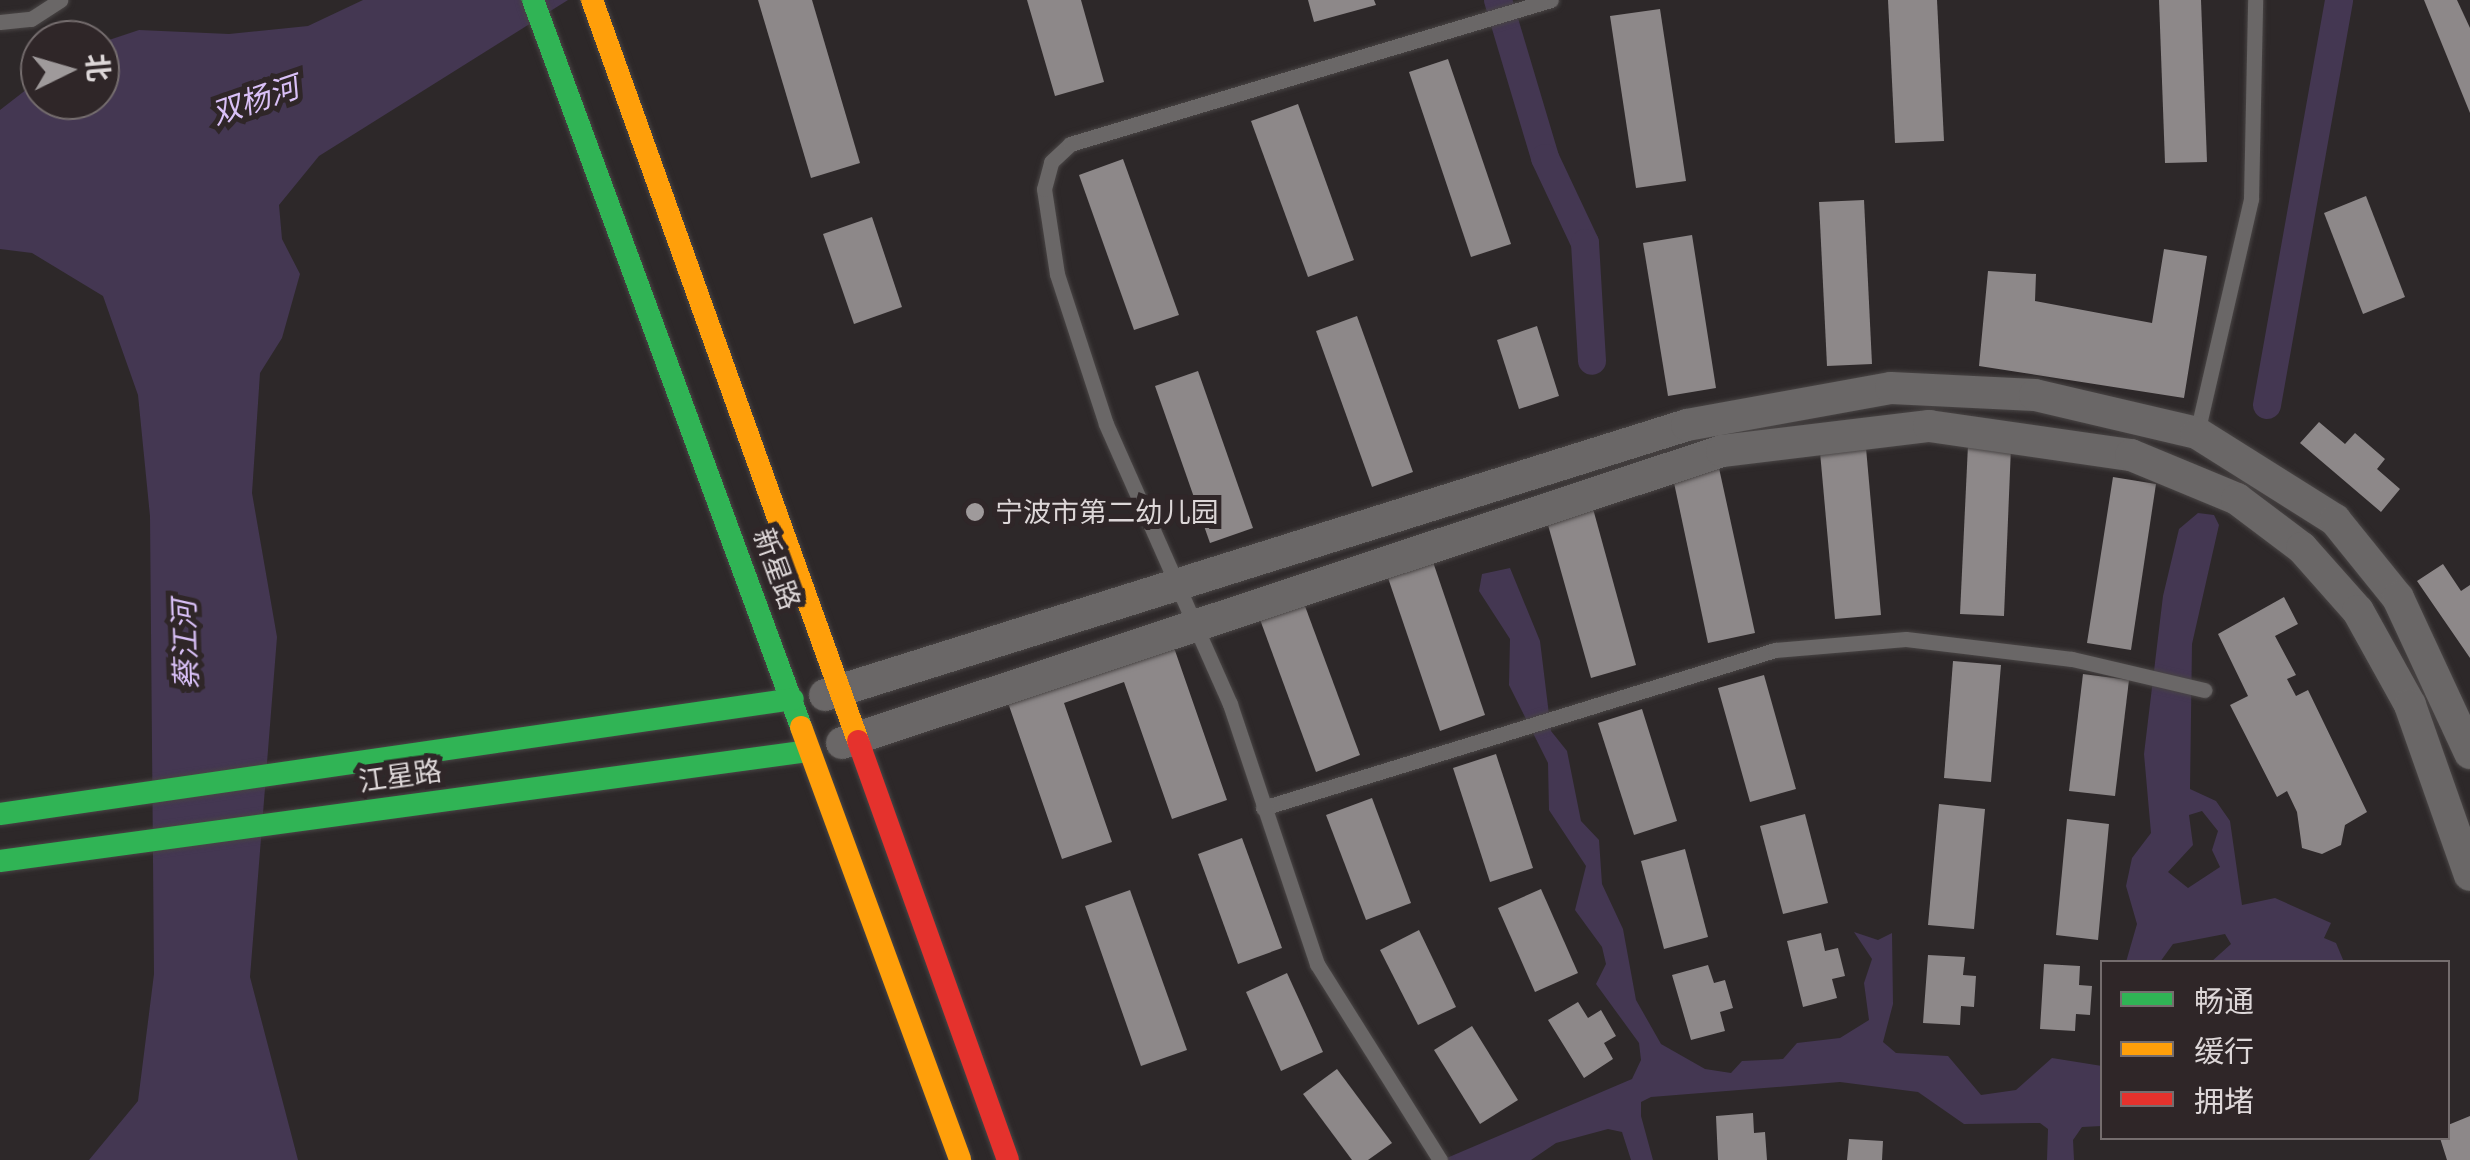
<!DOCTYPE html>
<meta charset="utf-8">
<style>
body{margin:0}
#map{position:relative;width:2470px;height:1160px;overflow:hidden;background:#2d2829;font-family:"Golos Text","Noto Sans SC",sans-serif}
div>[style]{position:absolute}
.water>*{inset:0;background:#443752}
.canal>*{height:28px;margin:-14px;padding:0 14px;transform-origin:14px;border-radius:14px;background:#443752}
.building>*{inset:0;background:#8d8889}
.roads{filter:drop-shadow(0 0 2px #494545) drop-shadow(0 0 2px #494545)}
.lane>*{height:15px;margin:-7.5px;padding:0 7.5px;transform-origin:7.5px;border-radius:7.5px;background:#6a6767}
.street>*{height:32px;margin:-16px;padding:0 16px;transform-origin:16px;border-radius:16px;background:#6a6767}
.fast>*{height:22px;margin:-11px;padding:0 11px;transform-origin:11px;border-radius:11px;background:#30b455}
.slow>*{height:22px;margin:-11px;padding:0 11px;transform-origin:11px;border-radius:11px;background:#ff9f0a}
.jam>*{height:22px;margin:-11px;padding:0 11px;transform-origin:11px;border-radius:11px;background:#e5322d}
.dots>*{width:28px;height:28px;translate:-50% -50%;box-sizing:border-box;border:5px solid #2f2628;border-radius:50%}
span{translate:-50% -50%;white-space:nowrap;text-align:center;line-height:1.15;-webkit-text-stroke:10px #2f2628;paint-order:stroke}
.poi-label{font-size:28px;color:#ddd7d8}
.left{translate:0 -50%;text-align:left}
.street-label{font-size:28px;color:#ddd7d8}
.water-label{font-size:30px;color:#d9c0f7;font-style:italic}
.legend{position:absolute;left:2100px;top:960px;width:350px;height:180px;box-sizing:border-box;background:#2f2628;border:2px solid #756d6e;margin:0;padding:12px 18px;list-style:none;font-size:30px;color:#ddd7d8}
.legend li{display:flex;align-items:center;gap:20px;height:50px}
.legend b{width:50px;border:2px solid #756d6e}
.north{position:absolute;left:20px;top:20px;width:100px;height:100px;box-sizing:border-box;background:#2f2628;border:2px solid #756d6e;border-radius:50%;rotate:85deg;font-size:28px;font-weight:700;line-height:40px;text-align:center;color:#ddd7d8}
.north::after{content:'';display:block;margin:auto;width:35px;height:45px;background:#9f9a9b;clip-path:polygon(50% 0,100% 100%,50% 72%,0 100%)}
</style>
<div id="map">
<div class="water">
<i style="clip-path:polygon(363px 0,568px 0,319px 156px,279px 205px,282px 239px,300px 274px,282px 338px,260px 373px,252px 493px,277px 637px,250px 977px,298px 1160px,89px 1160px,138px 1101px,154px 974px,150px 516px,138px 395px,103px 296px,32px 253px,0 249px,0 110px,40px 79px,40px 100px,100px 100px,100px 43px,139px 30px,229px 34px,308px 26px)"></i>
<i style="clip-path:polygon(evenodd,2198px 513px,2214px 515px,2219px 525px,2192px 644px,2190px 789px,2216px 801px,2230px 821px,2242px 905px,2275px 898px,2331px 923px,2324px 938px,2336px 943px,2344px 962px,2211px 962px,2231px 944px,2225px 934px,2173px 944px,2160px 962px,2126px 962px,2137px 924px,2126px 886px,2132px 858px,2151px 833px,2144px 754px,2163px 596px,2179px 529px,2198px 513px,2202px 811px,2218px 831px,2212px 850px,2220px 867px,2188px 888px,2168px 872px,2193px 845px,2189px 815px,2202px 811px)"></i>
<i style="clip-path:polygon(1510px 568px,1540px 641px,1551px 731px,1567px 751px,1581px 821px,1599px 840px,1602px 884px,1623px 929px,1636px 1000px,1661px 1044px,1705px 1069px,1731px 1073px,1742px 1061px,1783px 1059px,1797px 1043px,1840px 1038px,1869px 1020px,1864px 983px,1872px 959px,1854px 932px,1878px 940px,1892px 933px,1893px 1004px,1883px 1042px,1896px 1053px,1948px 1056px,1981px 1095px,2016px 1090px,2052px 1058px,2102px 1066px,2102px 1126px,2082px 1127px,2073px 1140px,2074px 1160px,2047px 1160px,2048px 1129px,2040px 1123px,1964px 1124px,1918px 1092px,1840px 1082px,1651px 1097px,1641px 1102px,1641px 1116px,1653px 1160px,1631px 1160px,1622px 1132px,1608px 1129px,1556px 1143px,1531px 1160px,1442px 1160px,1632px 1079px,1641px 1060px,1639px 1043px,1596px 984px,1606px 964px,1602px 947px,1575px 910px,1586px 866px,1549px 810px,1548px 763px,1509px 685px,1510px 639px,1479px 591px,1482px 574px)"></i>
</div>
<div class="canal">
<i style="left:1498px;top:0;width:165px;rotate:73.4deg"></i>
<i style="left:1545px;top:158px;width:94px;rotate:64.8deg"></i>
<i style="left:1585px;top:243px;width:118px;rotate:86.6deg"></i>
<i style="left:2267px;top:405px;width:411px;rotate:-79.9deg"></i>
</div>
<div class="building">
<i style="clip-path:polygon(758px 0,812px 0,860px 163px,811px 178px)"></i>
<i style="clip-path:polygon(1027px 0,1081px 0,1104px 82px,1055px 96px)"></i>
<i style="clip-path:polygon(1308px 0,1374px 0,1376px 5px,1314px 22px)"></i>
<i style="clip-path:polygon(1888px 0,1937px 0,1944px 141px,1895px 143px)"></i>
<i style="clip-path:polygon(2159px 0,2201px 0,2207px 162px,2165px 163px)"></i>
<i style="clip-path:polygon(2424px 0,2457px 0,2470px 28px,2470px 113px)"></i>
<i style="clip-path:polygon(1660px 9px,1686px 181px,1636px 188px,1610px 16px)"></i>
<i style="clip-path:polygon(1448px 59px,1511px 244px,1471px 257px,1409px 72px)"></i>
<i style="clip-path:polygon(1298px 104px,1354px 260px,1308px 277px,1251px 121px)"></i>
<i style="clip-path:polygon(1123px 159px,1179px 315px,1134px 330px,1079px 175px)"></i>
<i style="clip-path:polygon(2366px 196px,2405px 297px,2363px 314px,2324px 213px)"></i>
<i style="clip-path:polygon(1864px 200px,1872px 364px,1827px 366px,1819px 202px)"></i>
<i style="clip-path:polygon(872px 217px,902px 307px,854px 324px,823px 234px)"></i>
<i style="clip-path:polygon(1692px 235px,1716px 388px,1668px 396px,1643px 243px)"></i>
<i style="clip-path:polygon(2164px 249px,2207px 256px,2184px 398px,1979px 366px,1988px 271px,2036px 274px,2035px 301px,2152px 323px)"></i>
<i style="clip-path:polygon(1357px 316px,1413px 472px,1372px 487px,1316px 331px)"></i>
<i style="clip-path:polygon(1537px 326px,1559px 396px,1519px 409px,1497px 340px)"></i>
<i style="clip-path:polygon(1198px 371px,1253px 528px,1210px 543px,1155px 386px)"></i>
<i style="clip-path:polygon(2319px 422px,2345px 444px,2355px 433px,2385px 459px,2377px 469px,2400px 489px,2381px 512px,2300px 443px)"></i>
<i style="clip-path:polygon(1968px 445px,2011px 447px,2004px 616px,1960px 614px)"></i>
<i style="clip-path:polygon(1866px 448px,1881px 615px,1835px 619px,1820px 452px)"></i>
<i style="clip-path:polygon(1719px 468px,1755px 633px,1708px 643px,1673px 478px)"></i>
<i style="clip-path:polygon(2113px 477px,2156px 484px,2131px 650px,2087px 643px)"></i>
<i style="clip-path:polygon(1592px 505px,1636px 665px,1591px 678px,1546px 518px)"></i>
<i style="clip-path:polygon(1431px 556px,1485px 715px,1440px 731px,1386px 572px)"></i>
<i style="clip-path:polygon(2443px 564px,2461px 591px,2470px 585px,2470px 658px,2417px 581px)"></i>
<i style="clip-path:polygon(2284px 597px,2298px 624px,2275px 636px,2296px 675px,2287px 679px,2296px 696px,2308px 690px,2367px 812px,2345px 825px,2341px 845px,2322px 854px,2302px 848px,2297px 812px,2287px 791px,2277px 797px,2230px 705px,2248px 696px,2218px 634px)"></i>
<i style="clip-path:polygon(1302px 598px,1360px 755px,1316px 772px,1258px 614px)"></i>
<i style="clip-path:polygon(1171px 639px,1227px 800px,1172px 819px,1124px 682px,1064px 703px,1112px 842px,1062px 859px,1006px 697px)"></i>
<i style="clip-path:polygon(1953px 661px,2001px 665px,1991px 782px,1944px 778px)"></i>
<i style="clip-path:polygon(2083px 674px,2129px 680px,2115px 796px,2069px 791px)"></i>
<i style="clip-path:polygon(1764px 675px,1796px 789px,1750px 802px,1718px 688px)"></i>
<i style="clip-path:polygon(1642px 709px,1677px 821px,1634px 835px,1598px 723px)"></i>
<i style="clip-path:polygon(1496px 754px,1533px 868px,1490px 882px,1453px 768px)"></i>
<i style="clip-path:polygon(1372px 798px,1411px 903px,1366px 920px,1326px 815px)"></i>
<i style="clip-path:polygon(1939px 804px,1985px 809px,1974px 929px,1928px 925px)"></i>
<i style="clip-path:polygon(1805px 814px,1828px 903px,1783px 914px,1760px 826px)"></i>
<i style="clip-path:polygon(2067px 819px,2109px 824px,2098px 940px,2056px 935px)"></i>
<i style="clip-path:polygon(1242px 838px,1282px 948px,1238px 964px,1198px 854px)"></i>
<i style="clip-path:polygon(1685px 849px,1708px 937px,1664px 949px,1641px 861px)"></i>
<i style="clip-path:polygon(1541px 889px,1578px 973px,1535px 992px,1498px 908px)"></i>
<i style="clip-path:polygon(1130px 890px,1187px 1050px,1141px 1066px,1085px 906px)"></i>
<i style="clip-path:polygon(1419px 930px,1456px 1007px,1418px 1025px,1380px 950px)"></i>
<i style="clip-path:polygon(1821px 933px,1825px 951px,1838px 948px,1845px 976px,1832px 979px,1837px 998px,1803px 1007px,1787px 941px)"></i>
<i style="clip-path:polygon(1928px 955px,1965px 957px,1963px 975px,1976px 976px,1974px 1007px,1961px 1006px,1960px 1025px,1923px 1023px)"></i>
<i style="clip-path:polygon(2044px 964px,2080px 966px,2079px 985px,2092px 986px,2090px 1015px,2076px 1014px,2075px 1031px,2040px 1029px)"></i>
<i style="clip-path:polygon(1708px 965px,1714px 983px,1725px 980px,1733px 1008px,1720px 1012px,1725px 1031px,1691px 1040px,1672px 975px)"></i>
<i style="clip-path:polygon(1287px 973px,1323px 1052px,1281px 1071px,1246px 992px)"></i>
<i style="clip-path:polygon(1578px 1002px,1588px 1018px,1601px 1010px,1616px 1036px,1604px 1043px,1613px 1059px,1584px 1078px,1548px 1020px)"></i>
<i style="clip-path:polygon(1472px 1026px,1518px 1100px,1480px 1124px,1434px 1050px)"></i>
<i style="clip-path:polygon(1337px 1069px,1392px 1143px,1368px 1160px,1352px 1160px,1303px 1094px)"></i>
<i style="clip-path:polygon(1753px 1113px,1754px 1133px,1765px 1132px,1767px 1160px,1718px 1160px,1716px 1116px)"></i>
<i style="clip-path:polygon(2470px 1116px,2470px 1160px,2447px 1160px,2440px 1138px,2448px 1138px,2448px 1125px)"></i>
<i style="clip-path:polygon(1849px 1139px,1883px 1141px,1882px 1160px,1847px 1160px)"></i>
</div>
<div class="roads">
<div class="lane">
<i style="left:0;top:22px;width:31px;rotate:-6deg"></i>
<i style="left:31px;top:19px;width:35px;rotate:-33deg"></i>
<i style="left:2197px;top:433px;width:240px;rotate:-77deg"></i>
<i style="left:2251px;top:199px;width:199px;rotate:-88.8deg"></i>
<i style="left:1263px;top:808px;width:536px;rotate:-17.15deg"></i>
<i style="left:1775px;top:650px;width:131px;rotate:-4.8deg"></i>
<i style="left:1906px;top:639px;width:167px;rotate:6.9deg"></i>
<i style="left:2072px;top:659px;width:136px;rotate:13.2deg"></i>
<i style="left:1440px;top:1160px;width:231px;rotate:-122.1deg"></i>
<i style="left:1317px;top:964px;width:274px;rotate:-108.5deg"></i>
<i style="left:1230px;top:704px;width:306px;rotate:-113.9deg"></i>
<i style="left:1106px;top:424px;width:158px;rotate:-108.1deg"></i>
<i style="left:1057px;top:274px;width:86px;rotate:-98.7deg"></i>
<i style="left:1044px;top:189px;width:28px;rotate:-75deg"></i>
<i style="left:1051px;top:162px;width:26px;rotate:-43deg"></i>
<i style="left:1070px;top:144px;width:502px;rotate:-16.67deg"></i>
</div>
<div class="street">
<i style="left:825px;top:695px;width:903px;rotate:-17.39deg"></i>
<i style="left:1687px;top:425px;width:207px;rotate:-10.3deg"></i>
<i style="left:1891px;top:388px;width:144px;rotate:2.8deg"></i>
<i style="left:2035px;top:395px;width:166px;rotate:13.2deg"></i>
<i style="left:2197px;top:433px;width:163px;rotate:32.2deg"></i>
<i style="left:2335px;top:520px;width:100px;rotate:51.1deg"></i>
<i style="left:2398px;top:598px;width:171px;rotate:65.1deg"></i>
<i style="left:842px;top:743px;width:927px;rotate:-18.36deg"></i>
<i style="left:1722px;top:451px;width:209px;rotate:-6.9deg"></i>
<i style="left:1929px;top:426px;width:204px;rotate:8.2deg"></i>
<i style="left:2131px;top:455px;width:115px;rotate:22.5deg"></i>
<i style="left:2237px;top:499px;width:81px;rotate:37deg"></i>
<i style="left:2302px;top:548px;width:84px;rotate:48.4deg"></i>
<i style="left:2358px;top:611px;width:107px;rotate:61deg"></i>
<i style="left:2410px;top:705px;width:180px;rotate:70.6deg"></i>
</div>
<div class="fast">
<i style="left:533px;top:0;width:775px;rotate:69.76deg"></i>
<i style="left:0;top:814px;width:801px;rotate:-8.25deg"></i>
<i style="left:0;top:861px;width:815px;rotate:-7.75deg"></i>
</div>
<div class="slow">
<i style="left:592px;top:0;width:787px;rotate:70.25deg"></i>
<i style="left:801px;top:727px;width:461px;rotate:69.8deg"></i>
</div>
<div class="jam">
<i style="left:858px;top:741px;width:445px;rotate:70.3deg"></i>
</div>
</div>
<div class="dots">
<i style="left:975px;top:512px;background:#9f9a9b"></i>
</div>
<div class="poi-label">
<span class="left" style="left:995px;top:512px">宁波市第二幼儿园</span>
</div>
<div class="street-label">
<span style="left:777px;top:569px;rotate:70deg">新星路</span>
<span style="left:400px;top:776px;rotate:-8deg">江星路</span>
</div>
<div class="water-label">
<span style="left:255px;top:100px;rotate:-19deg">双杨河</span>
<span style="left:185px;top:645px;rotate:-92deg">蔡江河</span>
</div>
<ul class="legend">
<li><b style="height:12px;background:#30b455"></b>畅通</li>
<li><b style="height:12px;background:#ff9f0a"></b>缓行</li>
<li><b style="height:12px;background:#e5322d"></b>拥堵</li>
</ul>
<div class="north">北</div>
</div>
